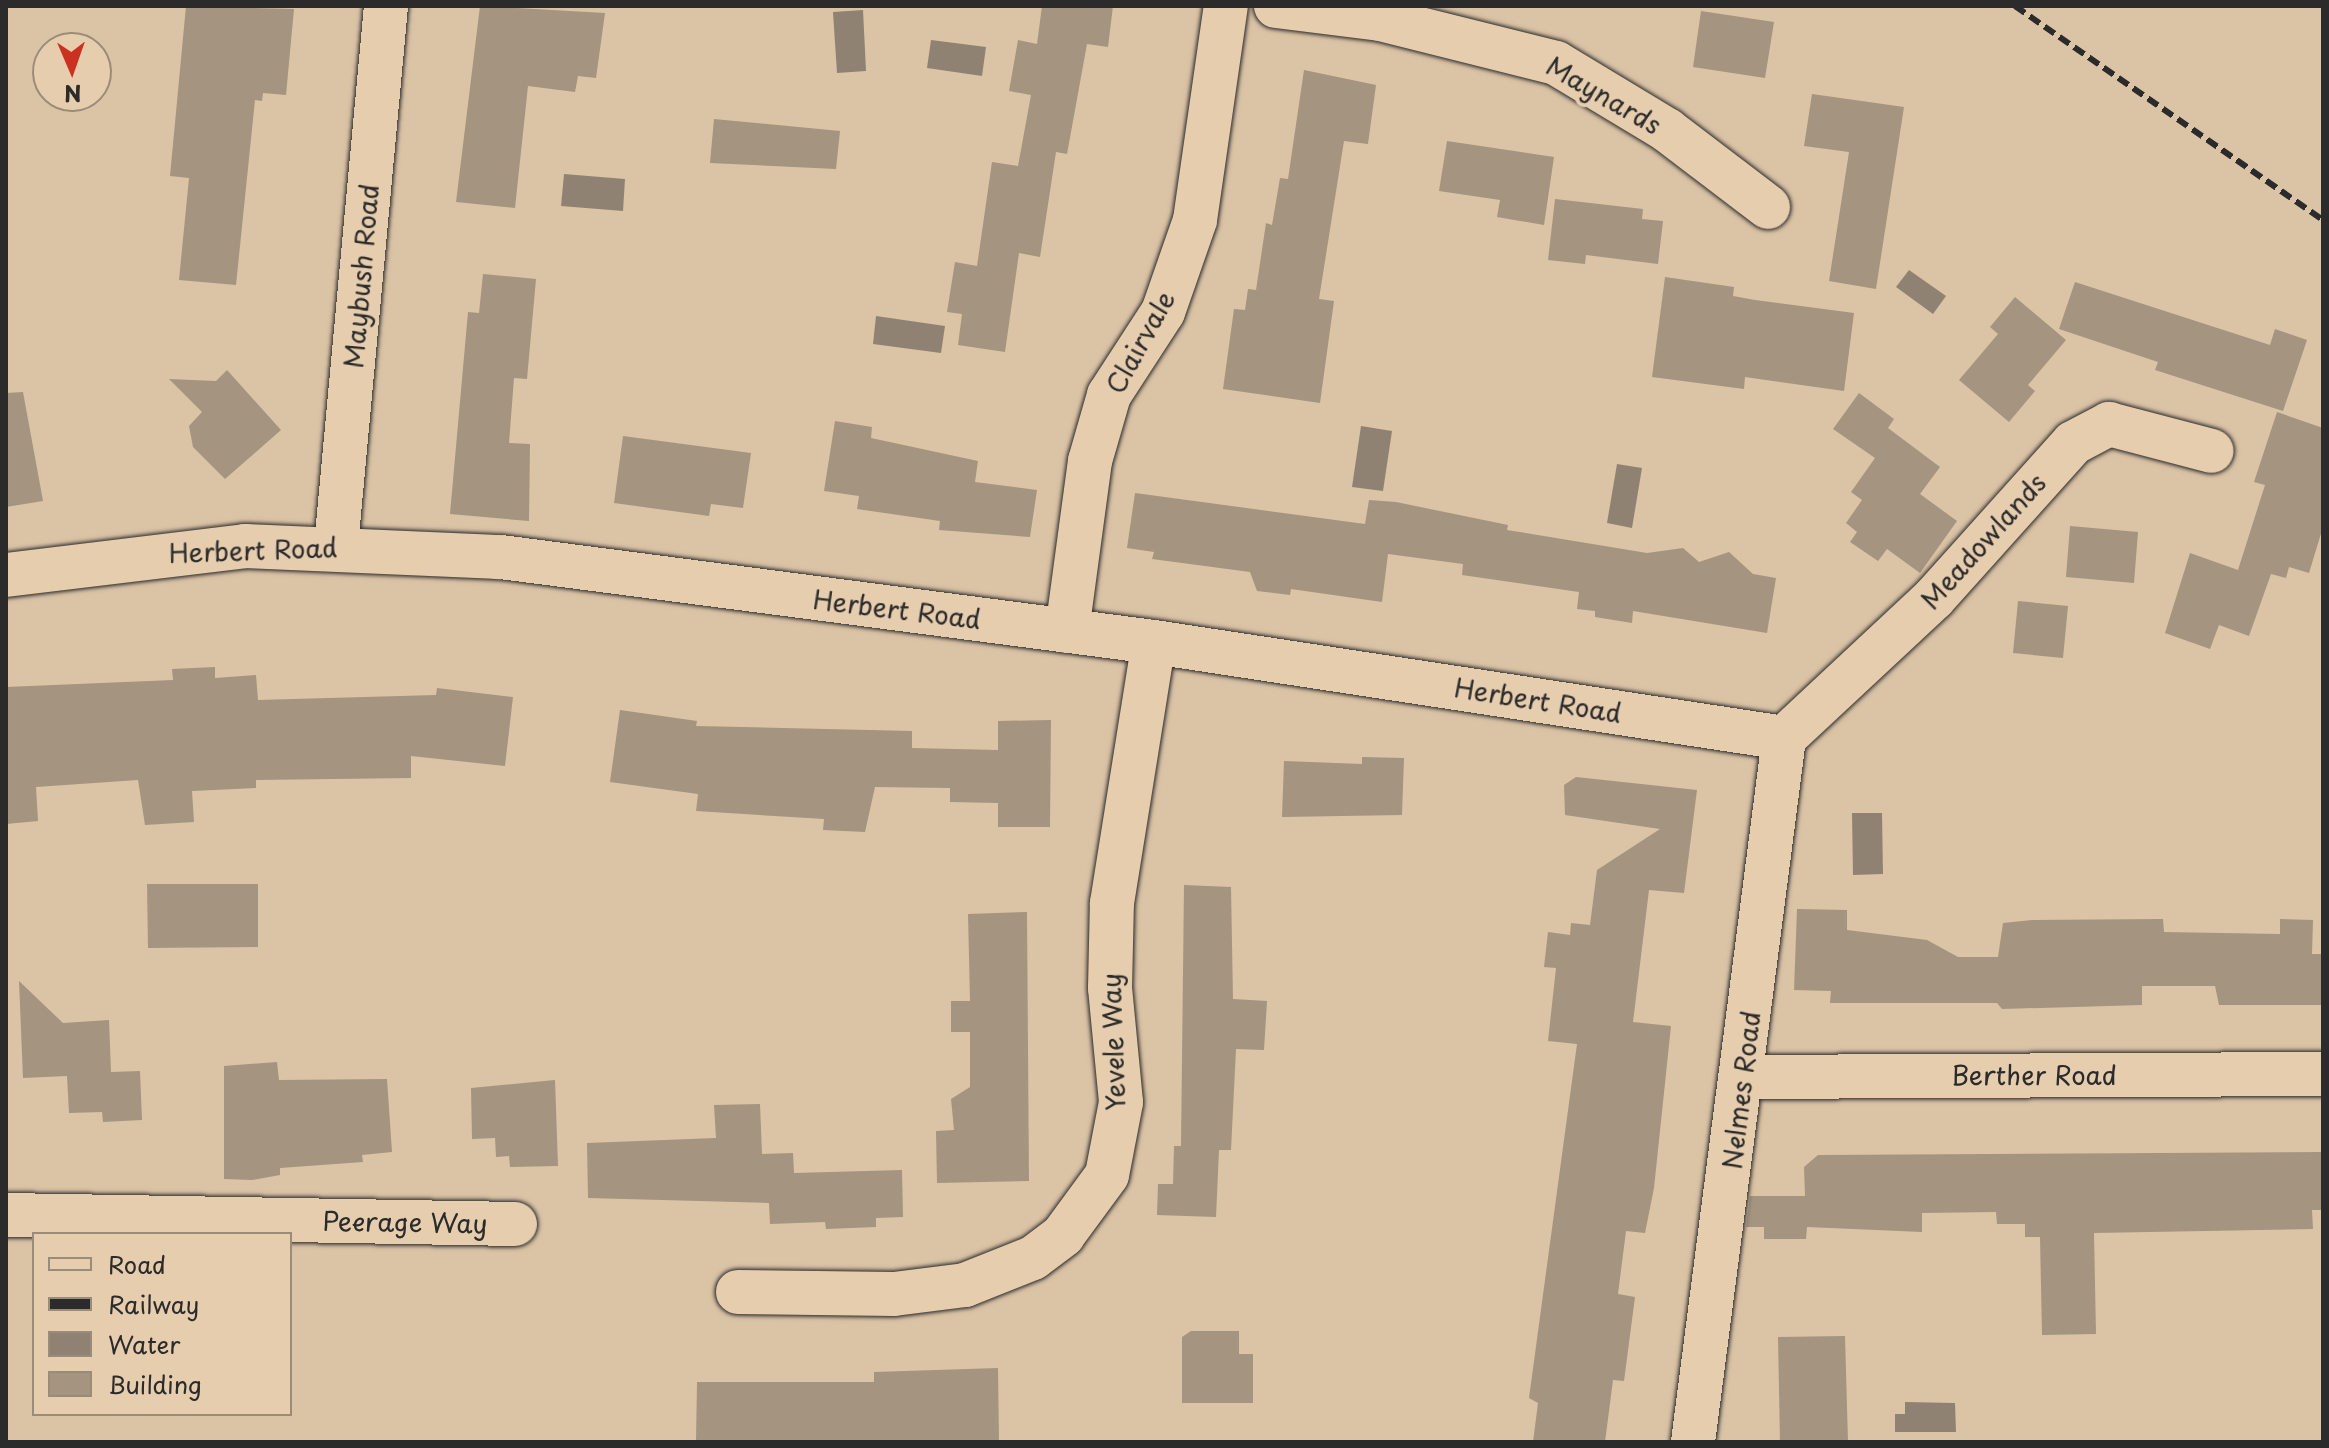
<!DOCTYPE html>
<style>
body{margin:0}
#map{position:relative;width:2329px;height:1448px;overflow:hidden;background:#dbc3a6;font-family:"Playpen Sans",sans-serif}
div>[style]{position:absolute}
.water>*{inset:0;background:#908272}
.building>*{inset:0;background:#a49480}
.roads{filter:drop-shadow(0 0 2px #2b2b2b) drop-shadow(0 0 2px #2b2b2b)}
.minor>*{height:44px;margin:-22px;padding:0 22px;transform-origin:22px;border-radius:22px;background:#e6cdae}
.rail>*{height:6px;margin-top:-3px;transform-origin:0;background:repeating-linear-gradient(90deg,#2b2b2b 0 12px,transparent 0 18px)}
span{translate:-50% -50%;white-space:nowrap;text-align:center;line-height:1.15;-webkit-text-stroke:8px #e6cdae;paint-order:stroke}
.street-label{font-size:26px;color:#2b2b2b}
.frame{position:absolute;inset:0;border:8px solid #2b2b2b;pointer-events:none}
.legend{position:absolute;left:32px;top:1232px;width:260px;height:184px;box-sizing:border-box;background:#e6cdae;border:2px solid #9b8c7a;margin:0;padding:10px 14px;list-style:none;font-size:24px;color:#2b2b2b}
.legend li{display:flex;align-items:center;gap:16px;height:40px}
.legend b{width:40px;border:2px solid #9b8c7a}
.north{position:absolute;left:32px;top:32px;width:80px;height:80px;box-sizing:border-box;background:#e6cdae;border:2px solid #9b8c7a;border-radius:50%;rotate:178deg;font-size:22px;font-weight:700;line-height:32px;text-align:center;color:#2b2b2b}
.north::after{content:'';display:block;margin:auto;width:28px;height:36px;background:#c8321e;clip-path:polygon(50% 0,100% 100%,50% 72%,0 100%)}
</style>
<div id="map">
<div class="water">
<i style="clip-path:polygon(863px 10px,866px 71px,837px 73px,833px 12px)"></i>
<i style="clip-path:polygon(931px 40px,986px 47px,982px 76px,927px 68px)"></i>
<i style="clip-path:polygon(564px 174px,625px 179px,623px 211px,561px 206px)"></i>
<i style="clip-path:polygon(1909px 270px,1946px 296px,1933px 314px,1896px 287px)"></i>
<i style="clip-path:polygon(876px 316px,945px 326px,941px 353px,873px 344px)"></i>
<i style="clip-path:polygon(1361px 426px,1392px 431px,1383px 491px,1352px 487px)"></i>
<i style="clip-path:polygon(1617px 464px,1642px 468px,1632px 528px,1607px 523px)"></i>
<i style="clip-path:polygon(1852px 813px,1882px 813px,1883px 874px,1853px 875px)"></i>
<i style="clip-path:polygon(1905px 1402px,1955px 1403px,1956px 1432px,1895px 1432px,1895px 1414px,1905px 1414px)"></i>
</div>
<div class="building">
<i style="clip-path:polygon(186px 6px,294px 9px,286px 95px,263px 93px,262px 101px,255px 100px,236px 285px,179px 280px,189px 178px,170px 176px)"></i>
<i style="clip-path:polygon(480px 6px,605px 13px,596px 78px,578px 76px,575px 92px,528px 86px,515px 208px,456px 202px)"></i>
<i style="clip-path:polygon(1042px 6px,1113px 6px,1108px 47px,1087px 44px,1067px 154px,1056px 152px,1040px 257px,1019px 253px,1005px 352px,958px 345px,962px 314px,947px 312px,955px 262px,977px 266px,992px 162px,1018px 166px,1031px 95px,1009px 91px,1018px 40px,1037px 44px)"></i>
<i style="clip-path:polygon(1701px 11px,1774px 22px,1765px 78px,1693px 67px)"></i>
<i style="clip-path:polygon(1304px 70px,1376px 85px,1368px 144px,1344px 141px,1319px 299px,1334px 301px,1320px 403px,1223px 389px,1234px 309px,1245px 310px,1248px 289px,1256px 290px,1266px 223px,1272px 225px,1280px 178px,1288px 179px)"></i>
<i style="clip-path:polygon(1812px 94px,1904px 107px,1876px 289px,1829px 281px,1849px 152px,1804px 146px)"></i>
<i style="clip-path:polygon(714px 119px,840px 131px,836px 169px,710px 163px)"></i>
<i style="clip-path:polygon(1447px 141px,1554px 157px,1544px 225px,1497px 217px,1500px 200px,1439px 191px)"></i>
<i style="clip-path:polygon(1555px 199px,1643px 209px,1642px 219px,1663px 221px,1658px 264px,1586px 255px,1585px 264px,1548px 260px)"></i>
<i style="clip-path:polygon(483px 274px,536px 279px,527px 379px,514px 378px,509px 443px,530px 444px,529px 521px,450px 514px,468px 312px,479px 313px)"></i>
<i style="clip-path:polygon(1665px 277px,1734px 287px,1733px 296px,1755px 300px,1854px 313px,1844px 391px,1745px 377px,1744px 389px,1652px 377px)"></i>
<i style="clip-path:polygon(2075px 282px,2270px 345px,2275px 329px,2307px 340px,2283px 411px,2155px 370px,2158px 362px,2059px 329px)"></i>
<i style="clip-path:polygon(2015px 297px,2066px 340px,2028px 385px,2035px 391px,2009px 422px,1959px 380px,1998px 334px,1990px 327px)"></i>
<i style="clip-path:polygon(227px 370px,281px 430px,225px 479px,193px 447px,189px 426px,202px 412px,169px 379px,216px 381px)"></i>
<i style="clip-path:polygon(23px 392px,43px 501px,6px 507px,6px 393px)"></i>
<i style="clip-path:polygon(1859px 393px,1894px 419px,1888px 428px,1940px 467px,1920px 494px,1957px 521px,1920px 573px,1887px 549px,1878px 561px,1850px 542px,1857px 532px,1846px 523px,1862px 500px,1851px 492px,1875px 458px,1833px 429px)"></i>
<i style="clip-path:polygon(2277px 412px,2323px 428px,2323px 527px,2309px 573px,2289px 567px,2286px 578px,2271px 574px,2249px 636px,2219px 625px,2210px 649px,2165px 633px,2190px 553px,2238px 570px,2265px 485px,2254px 482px)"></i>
<i style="clip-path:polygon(835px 421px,872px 427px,871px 438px,978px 461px,975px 482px,1037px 490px,1030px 537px,939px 530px,940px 521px,857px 509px,859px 496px,824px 491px)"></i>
<i style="clip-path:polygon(623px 436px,751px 453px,743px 508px,711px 504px,709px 516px,614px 503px)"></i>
<i style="clip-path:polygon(1135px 493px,1365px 524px,1369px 500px,1396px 502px,1508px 525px,1507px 530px,1647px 553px,1683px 548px,1699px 562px,1729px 552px,1753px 574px,1776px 578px,1767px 633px,1633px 611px,1632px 623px,1595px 617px,1595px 611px,1577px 609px,1579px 592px,1462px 575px,1463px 564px,1388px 554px,1382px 602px,1291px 589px,1290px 595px,1257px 591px,1250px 572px,1152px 559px,1154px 552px,1127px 548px)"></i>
<i style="clip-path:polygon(2070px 526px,2138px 532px,2134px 583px,2066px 577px)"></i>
<i style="clip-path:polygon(2018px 601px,2068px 606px,2063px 658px,2013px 653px)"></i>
<i style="clip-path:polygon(215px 667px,215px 678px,256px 675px,258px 700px,436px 695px,437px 688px,513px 697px,505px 766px,411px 756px,411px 778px,256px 780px,256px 788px,192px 791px,194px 822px,145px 825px,138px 780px,36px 787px,38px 821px,6px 824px,6px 687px,173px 680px,172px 669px)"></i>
<i style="clip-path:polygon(620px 710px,697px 721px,696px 726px,912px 731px,912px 748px,998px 750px,998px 721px,1051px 720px,1050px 827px,998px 827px,998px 803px,950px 802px,950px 788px,875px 787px,865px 832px,823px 830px,824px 819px,696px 811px,698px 794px,610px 782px)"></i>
<i style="clip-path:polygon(1362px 757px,1404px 758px,1402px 815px,1282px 817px,1284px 761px,1362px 764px)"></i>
<i style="clip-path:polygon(1576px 777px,1697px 790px,1684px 893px,1649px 890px,1633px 1022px,1671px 1026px,1654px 1188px,1645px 1233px,1626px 1231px,1618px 1294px,1635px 1297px,1624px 1381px,1613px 1380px,1605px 1442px,1533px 1442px,1538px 1403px,1529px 1398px,1577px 1044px,1548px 1041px,1556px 968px,1544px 967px,1548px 932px,1570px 935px,1571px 923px,1590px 925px,1597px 870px,1660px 829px,1565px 815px,1564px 785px)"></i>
<i style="clip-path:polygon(147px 884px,258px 884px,258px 947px,148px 948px)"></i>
<i style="clip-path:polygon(1184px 885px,1231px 887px,1233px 999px,1267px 1001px,1264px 1050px,1236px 1049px,1231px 1150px,1219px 1150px,1216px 1217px,1157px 1215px,1158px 1184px,1173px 1184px,1174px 1146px,1181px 1146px)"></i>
<i style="clip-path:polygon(1797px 909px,1847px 910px,1847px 930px,1927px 940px,1958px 957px,1998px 957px,2003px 923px,2032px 920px,2163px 919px,2164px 932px,2280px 934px,2280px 919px,2313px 920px,2312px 954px,2323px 954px,2323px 1005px,2219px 1005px,2215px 986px,2142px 986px,2142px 1005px,2002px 1009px,1997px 1003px,1830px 1003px,1831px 991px,1794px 990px)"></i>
<i style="clip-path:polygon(1027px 912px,1029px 1181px,937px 1183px,936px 1131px,954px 1130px,951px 1099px,970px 1087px,970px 1032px,951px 1032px,951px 1001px,970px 1001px,968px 914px)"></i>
<i style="clip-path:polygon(19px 981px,63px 1023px,109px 1020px,111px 1072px,140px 1071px,142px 1120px,103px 1122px,102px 1112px,69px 1113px,67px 1076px,23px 1078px)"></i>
<i style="clip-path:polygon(277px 1062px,279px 1080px,387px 1079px,392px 1152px,362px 1155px,363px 1162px,280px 1168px,280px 1175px,252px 1180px,224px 1179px,224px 1066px)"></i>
<i style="clip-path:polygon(555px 1080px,558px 1166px,510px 1167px,509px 1156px,496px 1157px,495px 1138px,472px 1139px,471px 1088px)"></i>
<i style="clip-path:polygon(760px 1104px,762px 1154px,793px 1153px,794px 1173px,902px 1170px,903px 1217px,876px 1218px,876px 1227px,826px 1229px,825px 1222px,770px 1224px,769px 1203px,588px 1198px,587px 1143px,716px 1138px,714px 1105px)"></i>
<i style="clip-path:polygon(2323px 1152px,2323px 1210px,2312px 1210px,2313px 1229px,2094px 1233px,2096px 1334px,2042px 1335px,2040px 1237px,2025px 1237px,2025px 1224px,1997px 1224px,1996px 1212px,1922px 1213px,1922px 1232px,1807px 1227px,1806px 1239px,1764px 1239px,1764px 1227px,1746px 1227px,1750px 1196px,1805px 1196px,1804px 1167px,1818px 1155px)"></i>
<i style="clip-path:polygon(1191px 1331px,1239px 1331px,1239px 1354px,1253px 1354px,1253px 1403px,1182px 1403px,1182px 1337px)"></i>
<i style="clip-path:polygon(1845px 1336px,1848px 1442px,1780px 1442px,1778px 1337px)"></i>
<i style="clip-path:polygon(998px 1368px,999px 1442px,696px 1441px,697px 1382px,874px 1382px,874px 1372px)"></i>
</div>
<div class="roads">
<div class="minor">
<i style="left:1276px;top:6px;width:105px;rotate:7.1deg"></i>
<i style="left:1380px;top:19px;width:181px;rotate:14deg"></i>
<i style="left:1556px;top:63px;width:130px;rotate:31.1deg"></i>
<i style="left:1667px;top:130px;width:127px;rotate:37.3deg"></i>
<i style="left:336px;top:546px;width:542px;rotate:-84.71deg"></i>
<i style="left:6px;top:575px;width:241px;rotate:-6.9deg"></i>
<i style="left:245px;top:546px;width:256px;rotate:2.5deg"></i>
<i style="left:501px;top:557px;width:659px;rotate:7.42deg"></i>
<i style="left:1154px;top:642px;width:637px;rotate:8.66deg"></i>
<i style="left:1067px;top:631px;width:172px;rotate:-82.3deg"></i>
<i style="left:1090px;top:461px;width:69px;rotate:-73.9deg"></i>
<i style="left:1109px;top:395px;width:99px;rotate:-57deg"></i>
<i style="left:1163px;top:312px;width:97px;rotate:-70.8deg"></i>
<i style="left:1195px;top:220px;width:216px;rotate:-81.8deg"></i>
<i style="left:1784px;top:738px;width:205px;rotate:-43deg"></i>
<i style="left:1934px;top:598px;width:208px;rotate:-48.1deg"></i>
<i style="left:2073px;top:443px;width:41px;rotate:-27.8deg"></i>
<i style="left:2109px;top:424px;width:106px;rotate:14.7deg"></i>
<i style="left:1744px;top:1077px;width:579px;rotate:-0.3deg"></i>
<i style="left:6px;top:1215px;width:509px;rotate:1.01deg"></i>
<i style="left:738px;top:1292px;width:156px;rotate:0.7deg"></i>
<i style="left:894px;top:1294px;width:72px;rotate:-7.2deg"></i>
<i style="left:965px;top:1285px;width:73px;rotate:-21.7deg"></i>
<i style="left:1033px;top:1258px;width:38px;rotate:-37deg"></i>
<i style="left:1063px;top:1235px;width:74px;rotate:-53.7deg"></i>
<i style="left:1107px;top:1175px;width:74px;rotate:-79.1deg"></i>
<i style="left:1121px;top:1102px;width:115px;rotate:-95.5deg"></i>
<i style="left:1110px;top:988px;width:85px;rotate:-88.7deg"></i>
<i style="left:1112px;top:903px;width:264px;rotate:-80.9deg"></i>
<i style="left:1693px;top:1442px;width:710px;rotate:-82.63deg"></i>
</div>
</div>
<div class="rail">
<i style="left:2015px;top:6px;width:375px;rotate:34.8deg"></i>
</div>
<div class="street-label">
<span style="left:1604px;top:95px;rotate:30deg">Maynards</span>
<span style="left:361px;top:276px;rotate:-85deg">Maybush Road</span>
<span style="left:1140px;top:342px;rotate:-61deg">Clairvale</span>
<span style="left:1983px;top:541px;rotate:-48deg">Meadowlands</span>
<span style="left:253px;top:550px;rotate:-2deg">Herbert Road</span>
<span style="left:897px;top:609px;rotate:7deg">Herbert Road</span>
<span style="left:1538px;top:700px;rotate:9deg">Herbert Road</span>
<span style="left:1113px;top:1042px;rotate:-92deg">Yevele Way</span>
<span style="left:2034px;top:1075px">Berther Road</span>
<span style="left:1741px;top:1090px;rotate:-83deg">Nelmes Road</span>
<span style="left:405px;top:1222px;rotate:1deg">Peerage Way</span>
</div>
<div class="frame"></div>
<ul class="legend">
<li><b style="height:10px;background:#e6cdae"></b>Road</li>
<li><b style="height:10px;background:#2b2b2b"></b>Railway</li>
<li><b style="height:22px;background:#908272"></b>Water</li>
<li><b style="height:22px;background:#a49480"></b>Building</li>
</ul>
<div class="north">N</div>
</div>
